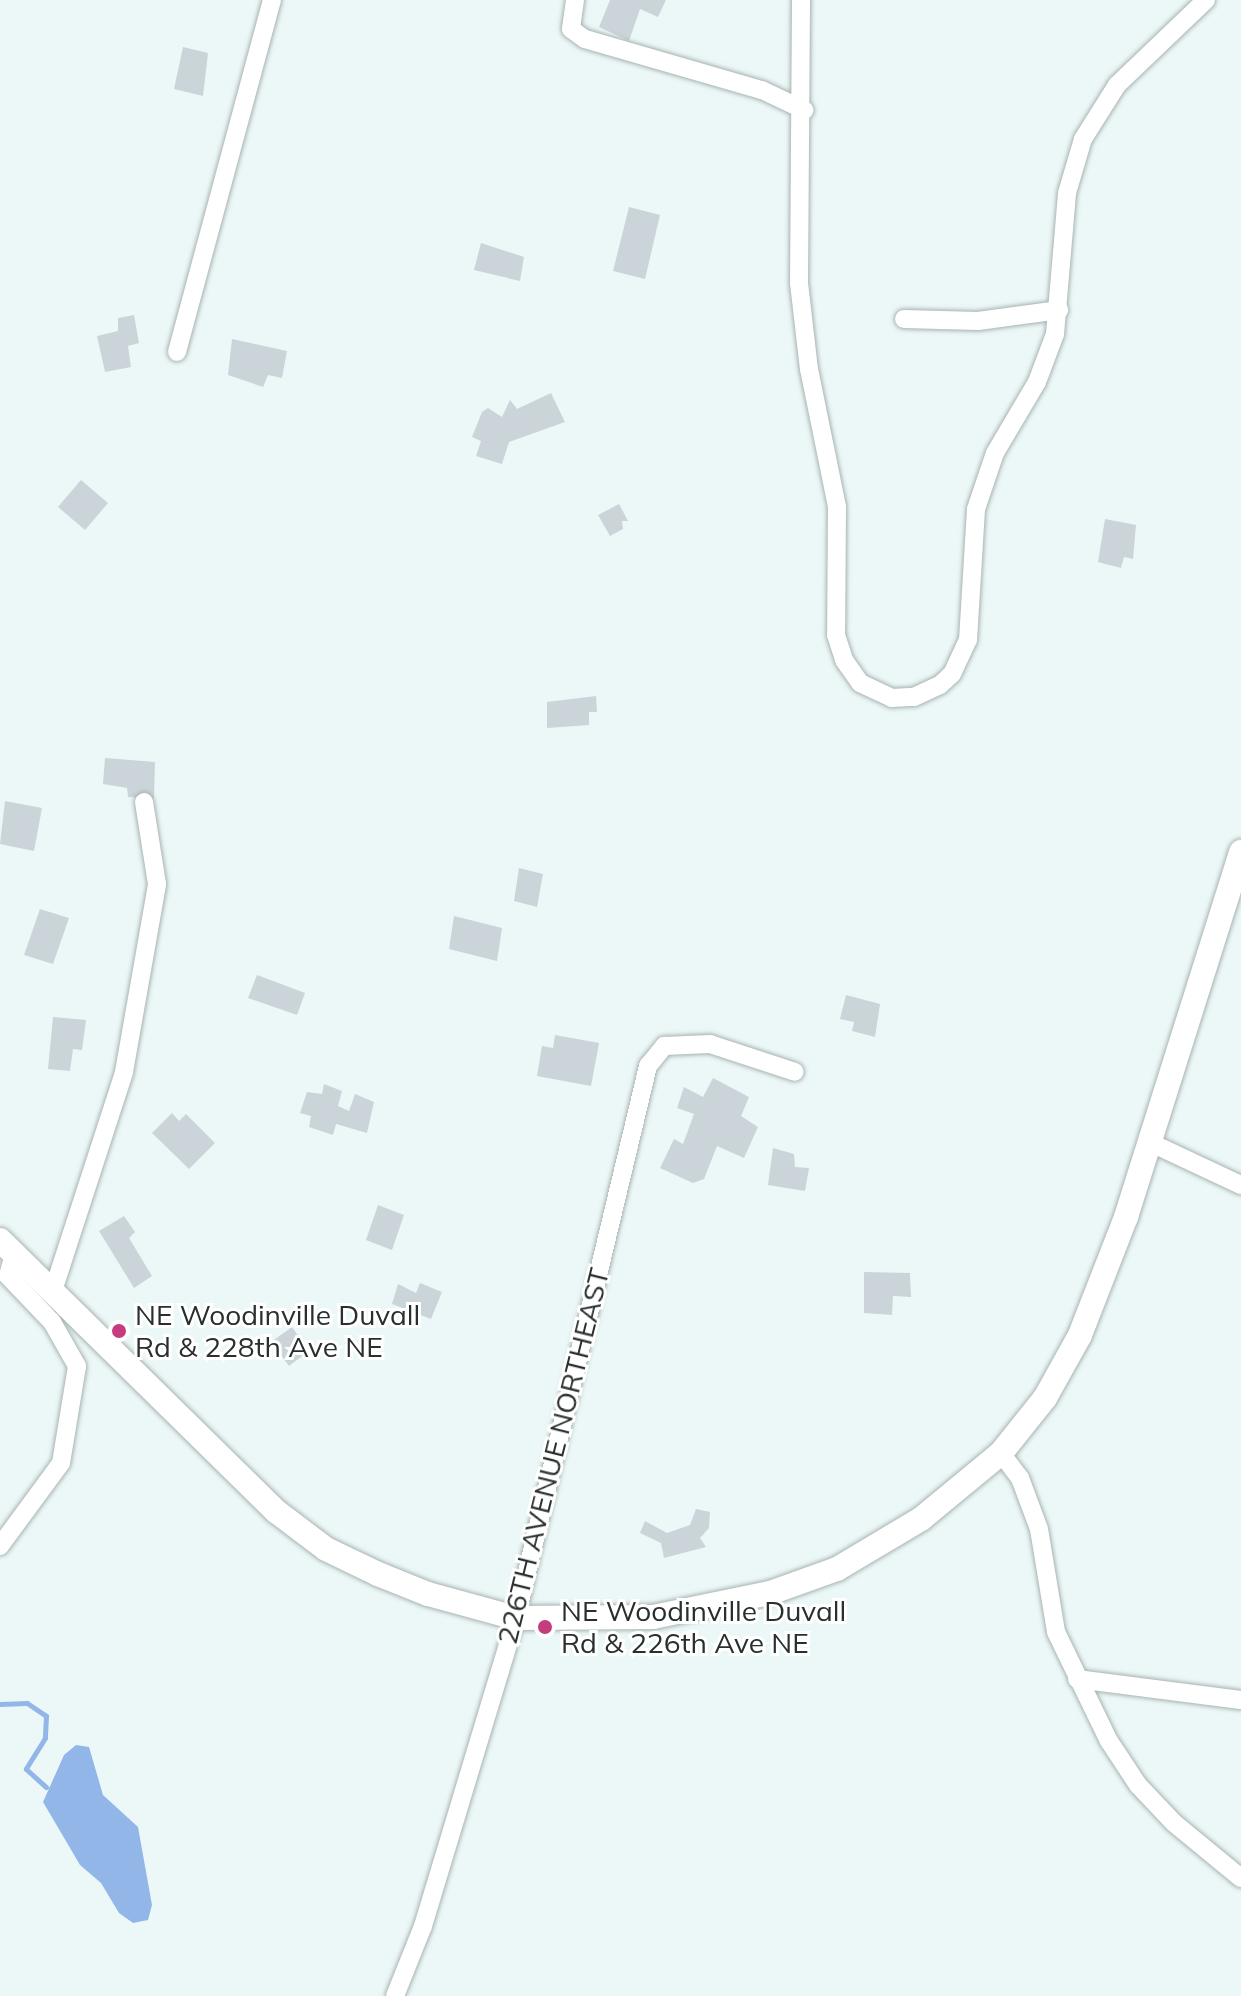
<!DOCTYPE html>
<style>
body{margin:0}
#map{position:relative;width:1241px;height:1996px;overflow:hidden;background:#ecf8f7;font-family:Mulish,sans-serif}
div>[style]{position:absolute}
.water>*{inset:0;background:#93b6e9}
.stream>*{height:5px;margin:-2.5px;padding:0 2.5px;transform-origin:2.5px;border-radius:2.5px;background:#93b6e9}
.building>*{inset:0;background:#cad4d9}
.roads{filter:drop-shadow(0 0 2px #a8b3b2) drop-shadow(0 0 2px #a8b3b2)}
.minor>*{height:18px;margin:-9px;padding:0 9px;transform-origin:9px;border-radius:9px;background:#fff}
.major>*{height:24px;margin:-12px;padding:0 12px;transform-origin:12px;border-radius:12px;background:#fff}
.dots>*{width:22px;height:22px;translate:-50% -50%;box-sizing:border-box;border:4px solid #fff;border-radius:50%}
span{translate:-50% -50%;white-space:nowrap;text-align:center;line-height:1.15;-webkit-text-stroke:6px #fff;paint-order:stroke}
.poi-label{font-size:28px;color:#292e2e}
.left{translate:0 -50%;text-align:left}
.street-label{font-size:28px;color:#292e2e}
</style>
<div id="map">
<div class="water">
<i style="clip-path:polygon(76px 1745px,89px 1747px,103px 1795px,138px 1827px,152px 1905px,148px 1920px,133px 1923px,119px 1913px,101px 1883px,80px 1865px,43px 1802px,64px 1755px)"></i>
</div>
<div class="stream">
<i style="left:0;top:1704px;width:27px;rotate:-2deg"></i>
<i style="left:27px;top:1703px;width:23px;rotate:34deg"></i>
<i style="left:46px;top:1716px;width:22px;rotate:93deg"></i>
<i style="left:45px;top:1738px;width:36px;rotate:122deg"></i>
<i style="left:26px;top:1769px;width:27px;rotate:42deg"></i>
</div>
<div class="building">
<i style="clip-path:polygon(610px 0,666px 0,658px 17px,640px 9px,629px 41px,599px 27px)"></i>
<i style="clip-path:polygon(183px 47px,208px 53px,203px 96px,174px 89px)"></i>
<i style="clip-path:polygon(629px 207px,660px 215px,645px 279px,613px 271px)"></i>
<i style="clip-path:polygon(481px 243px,524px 257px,520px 281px,474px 270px)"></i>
<i style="clip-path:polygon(134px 315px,139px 343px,128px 346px,131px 367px,105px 372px,97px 336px,118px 331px,118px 318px)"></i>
<i style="clip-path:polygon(232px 339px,287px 351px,282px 378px,268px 375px,263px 387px,228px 375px)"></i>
<i style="clip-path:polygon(551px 393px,565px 422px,509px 442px,502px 464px,476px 456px,481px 441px,472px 437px,482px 412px,488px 408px,502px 417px,510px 400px,517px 409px)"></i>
<i style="clip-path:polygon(81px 480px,108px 503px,85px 530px,58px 507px)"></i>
<i style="clip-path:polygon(619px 504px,628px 521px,622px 521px,623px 529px,610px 536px,598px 515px)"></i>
<i style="clip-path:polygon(1105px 519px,1136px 525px,1133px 559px,1124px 557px,1121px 568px,1098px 562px)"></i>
<i style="clip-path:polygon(596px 696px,597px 712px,589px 712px,589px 725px,547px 728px,547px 702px)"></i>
<i style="clip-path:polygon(105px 758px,155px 762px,154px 798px,128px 797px,127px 788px,103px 784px)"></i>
<i style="clip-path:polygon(5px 801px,42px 808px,34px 851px,0 844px)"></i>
<i style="clip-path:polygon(519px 868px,543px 874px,537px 907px,514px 901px)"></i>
<i style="clip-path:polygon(40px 909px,69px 918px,53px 964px,24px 955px)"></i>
<i style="clip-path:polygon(454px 916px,502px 928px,497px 961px,449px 949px)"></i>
<i style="clip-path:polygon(257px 975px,305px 993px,297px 1015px,248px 998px)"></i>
<i style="clip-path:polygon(846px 995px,880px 1004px,875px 1037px,852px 1031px,854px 1022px,840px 1019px)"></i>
<i style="clip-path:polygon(53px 1017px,86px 1020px,82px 1050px,73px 1049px,70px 1071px,48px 1069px)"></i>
<i style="clip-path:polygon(555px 1035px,599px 1043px,591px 1086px,537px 1076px,542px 1046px,553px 1048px)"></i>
<i style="clip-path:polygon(713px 1078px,749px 1097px,741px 1116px,758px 1127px,744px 1158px,717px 1146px,704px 1179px,693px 1183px,660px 1168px,674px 1139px,683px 1144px,694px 1114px,677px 1108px,684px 1087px,703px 1097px)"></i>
<i style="clip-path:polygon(324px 1084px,342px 1091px,338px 1106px,349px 1111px,355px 1094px,374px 1102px,367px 1133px,336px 1124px,333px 1135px,309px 1127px,311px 1116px,300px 1113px,307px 1092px,322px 1094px)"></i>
<i style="clip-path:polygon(172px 1113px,179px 1121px,186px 1114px,215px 1143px,189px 1169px,152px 1133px)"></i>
<i style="clip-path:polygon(773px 1148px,794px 1154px,795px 1167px,809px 1168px,805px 1191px,768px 1185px)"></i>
<i style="clip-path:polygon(378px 1205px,404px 1215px,392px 1250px,366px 1240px)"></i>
<i style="clip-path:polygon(124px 1216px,135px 1232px,129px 1238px,152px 1276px,134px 1288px,99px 1231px)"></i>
<i style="clip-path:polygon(864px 1272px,910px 1273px,911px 1297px,893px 1296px,892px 1315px,864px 1313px)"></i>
<i style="clip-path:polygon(420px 1283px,442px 1292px,431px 1319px,392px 1304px,398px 1284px,416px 1293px)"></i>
<i style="clip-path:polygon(292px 1327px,309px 1351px,289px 1366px,271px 1342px)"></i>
<i style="clip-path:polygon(696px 1509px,710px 1512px,709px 1528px,700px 1538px,706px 1547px,664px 1558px,661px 1543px,640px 1533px,645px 1521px,667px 1533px,690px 1525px)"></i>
</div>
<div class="roads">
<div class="minor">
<i style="left:575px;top:0;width:29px;rotate:98deg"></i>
<i style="left:571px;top:29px;width:17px;rotate:36deg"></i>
<i style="left:585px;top:39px;width:184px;rotate:16.1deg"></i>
<i style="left:762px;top:90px;width:47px;rotate:25.5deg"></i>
<i style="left:801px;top:0;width:283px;rotate:90.4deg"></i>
<i style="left:799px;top:283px;width:87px;rotate:83.4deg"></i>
<i style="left:809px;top:369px;width:141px;rotate:78.5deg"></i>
<i style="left:837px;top:507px;width:128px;rotate:90.4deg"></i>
<i style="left:836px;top:635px;width:26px;rotate:72deg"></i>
<i style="left:844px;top:660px;width:28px;rotate:55deg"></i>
<i style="left:860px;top:683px;width:35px;rotate:25deg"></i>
<i style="left:892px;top:698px;width:22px;rotate:-3deg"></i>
<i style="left:914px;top:697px;width:29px;rotate:-25deg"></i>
<i style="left:940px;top:685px;width:16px;rotate:-43deg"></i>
<i style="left:952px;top:674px;width:38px;rotate:-65deg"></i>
<i style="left:968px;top:640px;width:131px;rotate:-86.5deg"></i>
<i style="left:976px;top:509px;width:59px;rotate:-71.3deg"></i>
<i style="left:995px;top:453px;width:82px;rotate:-59.4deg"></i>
<i style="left:1037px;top:382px;width:51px;rotate:-69.4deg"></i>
<i style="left:1055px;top:334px;width:142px;rotate:-85.1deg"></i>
<i style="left:1067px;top:193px;width:56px;rotate:-73.5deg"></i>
<i style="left:1083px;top:139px;width:64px;rotate:-57.8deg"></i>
<i style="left:1117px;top:85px;width:123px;rotate:-43.7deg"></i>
<i style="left:904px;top:319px;width:74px;rotate:1.5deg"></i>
<i style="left:978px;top:321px;width:82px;rotate:-7.7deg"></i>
<i style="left:177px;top:352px;width:365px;rotate:-74.9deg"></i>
<i style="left:1149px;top:1142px;width:102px;rotate:25.1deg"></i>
<i style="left:53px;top:1291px;width:230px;rotate:-72deg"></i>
<i style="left:124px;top:1072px;width:191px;rotate:-80deg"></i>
<i style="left:157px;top:884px;width:83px;rotate:-99deg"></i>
<i style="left:1001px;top:1453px;width:31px;rotate:53deg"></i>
<i style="left:1020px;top:1478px;width:54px;rotate:69.6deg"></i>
<i style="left:1039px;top:1529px;width:104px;rotate:80.6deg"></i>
<i style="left:1056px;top:1632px;width:121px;rotate:64.1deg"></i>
<i style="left:1109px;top:1741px;width:53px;rotate:56.6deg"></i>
<i style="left:1138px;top:1785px;width:52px;rotate:46.5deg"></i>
<i style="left:1174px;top:1823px;width:87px;rotate:39.4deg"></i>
<i style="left:0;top:1546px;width:103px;rotate:-53.7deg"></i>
<i style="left:61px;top:1463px;width:98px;rotate:-80.6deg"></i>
<i style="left:77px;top:1366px;width:51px;rotate:-119.6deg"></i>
<i style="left:52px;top:1322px;width:64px;rotate:-133.7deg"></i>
<i style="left:8px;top:1276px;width:23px;rotate:-75deg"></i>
<i style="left:1077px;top:1679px;width:165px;rotate:7.3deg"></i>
<i style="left:395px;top:1996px;width:75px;rotate:-68.2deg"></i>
<i style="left:423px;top:1926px;width:322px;rotate:-73.2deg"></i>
<i style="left:516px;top:1618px;width:568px;rotate:-76.55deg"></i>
<i style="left:648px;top:1066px;width:26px;rotate:-51deg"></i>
<i style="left:664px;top:1046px;width:46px;rotate:-2.5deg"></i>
<i style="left:710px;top:1044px;width:89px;rotate:18.2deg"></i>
</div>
<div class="major">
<i style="left:0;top:1240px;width:388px;rotate:44.5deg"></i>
<i style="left:277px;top:1512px;width:61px;rotate:37.1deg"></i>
<i style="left:326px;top:1549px;width:58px;rotate:25.7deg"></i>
<i style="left:378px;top:1574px;width:54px;rotate:21.8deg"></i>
<i style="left:428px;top:1594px;width:91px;rotate:15.3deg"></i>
<i style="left:516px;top:1618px;width:137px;rotate:-0.4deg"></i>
<i style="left:653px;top:1617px;width:119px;rotate:-11.6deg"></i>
<i style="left:770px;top:1593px;width:71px;rotate:-19.7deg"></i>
<i style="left:837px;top:1569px;width:98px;rotate:-30.8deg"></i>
<i style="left:921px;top:1519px;width:104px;rotate:-39.5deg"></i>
<i style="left:1001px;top:1453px;width:70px;rotate:-51.3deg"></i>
<i style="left:1045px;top:1398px;width:72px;rotate:-60.9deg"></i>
<i style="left:1080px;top:1335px;width:127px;rotate:-68.7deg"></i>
<i style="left:1126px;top:1217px;width:383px;rotate:-72.5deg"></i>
</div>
</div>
<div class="dots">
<i style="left:119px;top:1331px;background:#c43d7d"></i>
<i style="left:545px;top:1627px;background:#c43d7d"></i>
</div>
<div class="poi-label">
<span class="left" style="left:135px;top:1331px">NE Woodinville Duvall<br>Rd &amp; 228th Ave NE</span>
<span class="left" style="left:561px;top:1627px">NE Woodinville Duvall<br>Rd &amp; 226th Ave NE</span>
</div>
<div class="street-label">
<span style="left:553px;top:1456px;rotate:-76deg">226TH AVENUE NORTHEAST</span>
</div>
</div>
